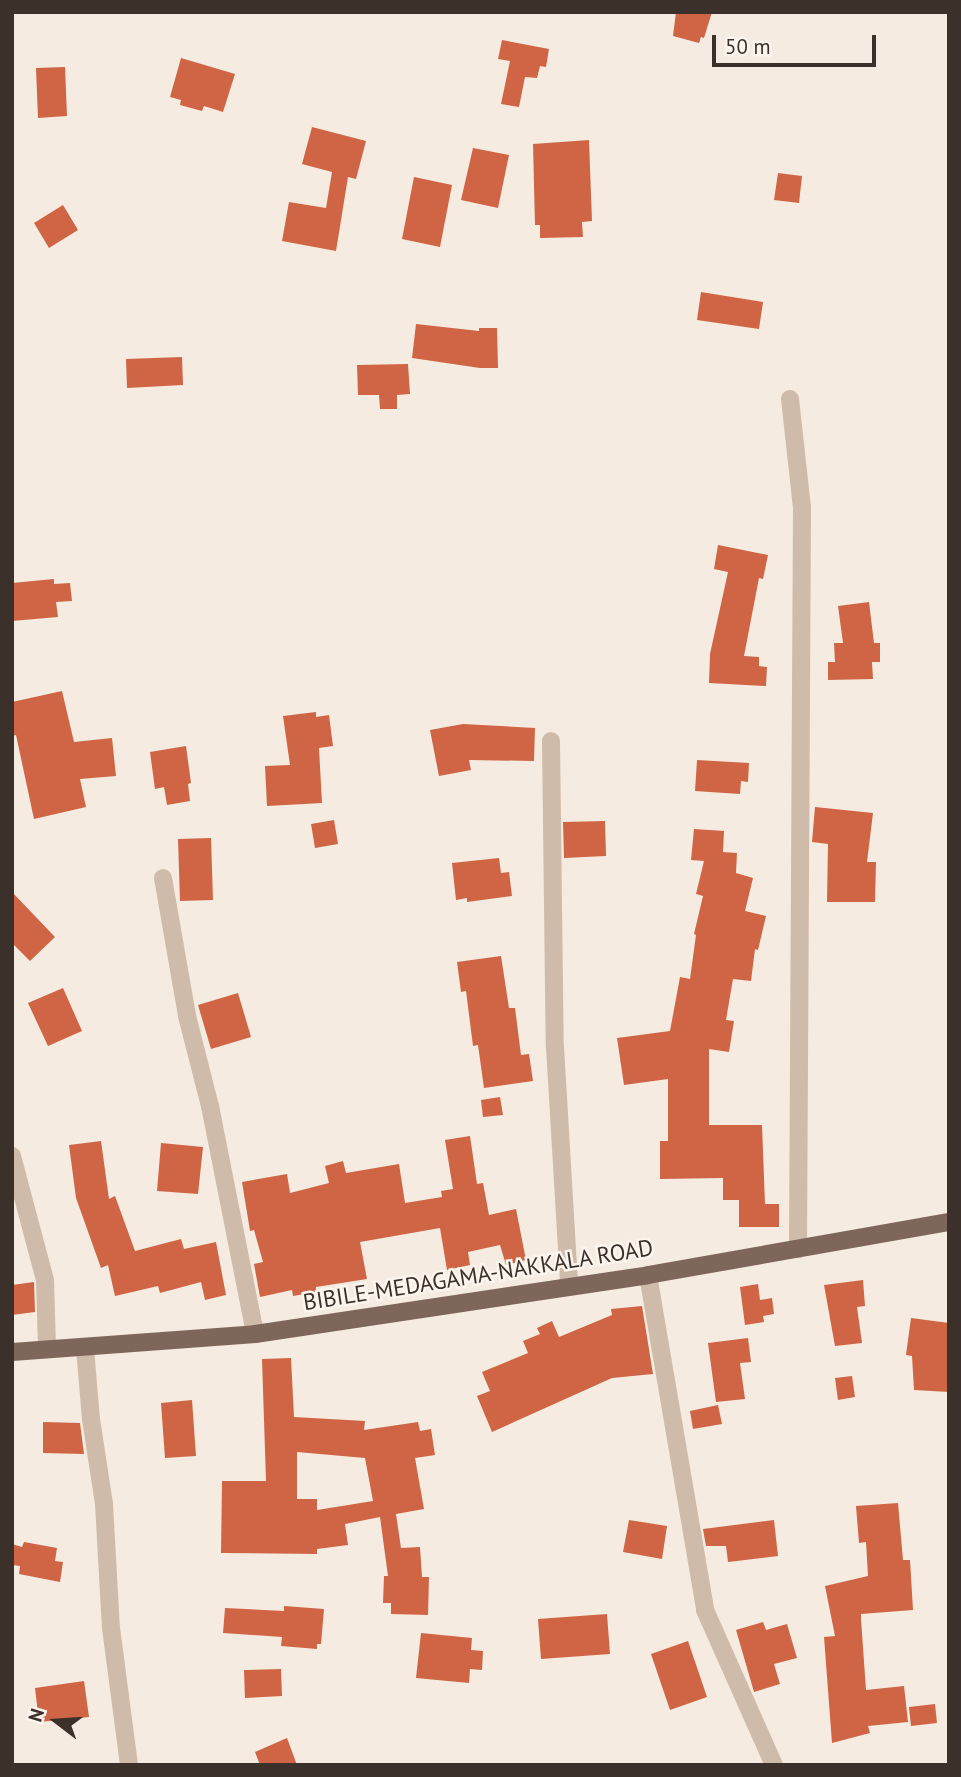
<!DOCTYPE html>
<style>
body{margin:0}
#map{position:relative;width:961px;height:1777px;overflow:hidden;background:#f5ebe0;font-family:"PT Sans",sans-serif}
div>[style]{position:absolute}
.building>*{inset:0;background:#cf6544}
.minor>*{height:18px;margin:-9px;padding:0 9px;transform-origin:9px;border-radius:9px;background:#cfbbaa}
.major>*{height:18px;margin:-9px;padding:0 9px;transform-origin:9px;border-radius:9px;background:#7f665a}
span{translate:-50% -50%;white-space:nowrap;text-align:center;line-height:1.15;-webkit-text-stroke:5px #fcf5ed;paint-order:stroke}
.street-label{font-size:23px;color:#3c302a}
.frame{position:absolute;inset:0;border:14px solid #3c302a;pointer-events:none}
.north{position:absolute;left:21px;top:1686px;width:70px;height:70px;-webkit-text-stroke:5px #fcf5ed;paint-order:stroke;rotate:287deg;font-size:19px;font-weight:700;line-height:28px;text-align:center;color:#3c302a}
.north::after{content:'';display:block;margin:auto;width:24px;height:32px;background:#3c302a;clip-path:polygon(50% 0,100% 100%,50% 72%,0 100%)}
.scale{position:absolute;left:712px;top:35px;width:164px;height:32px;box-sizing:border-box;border:4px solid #3c302a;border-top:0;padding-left:9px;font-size:21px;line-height:24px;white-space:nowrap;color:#3c302a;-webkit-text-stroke:5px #fcf5ed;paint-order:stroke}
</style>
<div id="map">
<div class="building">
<i style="clip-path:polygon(676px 12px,712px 12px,704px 38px,701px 37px,699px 43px,673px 36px)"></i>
<i style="clip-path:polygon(502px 40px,549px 49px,546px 67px,540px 66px,537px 78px,525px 77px,519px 107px,501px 104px,510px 61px,498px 59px)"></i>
<i style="clip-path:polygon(181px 58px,235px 74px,223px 112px,204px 106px,202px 111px,180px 105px,181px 100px,170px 97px)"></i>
<i style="clip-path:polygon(65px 67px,67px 116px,38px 118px,36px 68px)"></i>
<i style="clip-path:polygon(312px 127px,366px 141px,356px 179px,348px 177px,336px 251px,282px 241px,289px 202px,326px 208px,332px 172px,302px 164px)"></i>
<i style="clip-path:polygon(589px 140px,592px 221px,582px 222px,583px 237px,540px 238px,540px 225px,535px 225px,533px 144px)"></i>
<i style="clip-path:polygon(473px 148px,509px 155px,498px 208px,461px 200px)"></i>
<i style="clip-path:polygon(778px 173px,802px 176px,799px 203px,774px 200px)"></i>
<i style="clip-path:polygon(414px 177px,452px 185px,440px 247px,402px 239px)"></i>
<i style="clip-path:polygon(63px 205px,78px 230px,49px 248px,34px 223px)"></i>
<i style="clip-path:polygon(701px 292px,763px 302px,759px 329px,697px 320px)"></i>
<i style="clip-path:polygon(416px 324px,479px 331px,479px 328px,497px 328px,498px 368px,480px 368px,412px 358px)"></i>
<i style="clip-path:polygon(182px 357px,183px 385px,127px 388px,126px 359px)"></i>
<i style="clip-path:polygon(408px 364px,410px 394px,397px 395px,397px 409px,380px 409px,379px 395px,358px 395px,357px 365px)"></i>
<i style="clip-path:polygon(718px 545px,768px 555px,763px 579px,759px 578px,744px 656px,759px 657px,759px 666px,767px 667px,766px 686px,709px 683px,710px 654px,728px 572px,714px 569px)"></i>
<i style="clip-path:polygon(54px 579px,54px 584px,70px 583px,72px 601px,56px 602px,58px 617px,12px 621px,12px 583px)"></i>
<i style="clip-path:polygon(869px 602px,874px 643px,880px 643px,880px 662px,872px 662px,873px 679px,828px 680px,828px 662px,835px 662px,834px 643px,843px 643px,838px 606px)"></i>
<i style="clip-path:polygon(62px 691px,74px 742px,112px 738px,116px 776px,80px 779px,86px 807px,34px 819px,16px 735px,12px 736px,12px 702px)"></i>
<i style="clip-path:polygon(316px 712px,316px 717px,329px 715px,333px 746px,319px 748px,322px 803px,267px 806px,265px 766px,290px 765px,283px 716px)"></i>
<i style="clip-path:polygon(463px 724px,535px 728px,534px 761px,469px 760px,471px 770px,439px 776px,430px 730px)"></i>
<i style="clip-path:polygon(186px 746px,191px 783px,188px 784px,190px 801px,167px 805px,164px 787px,155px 789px,150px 752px)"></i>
<i style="clip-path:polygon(697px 760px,749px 763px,748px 782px,741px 781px,740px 794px,695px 791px)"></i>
<i style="clip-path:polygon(815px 807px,873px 813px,867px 862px,876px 862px,875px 902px,827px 902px,828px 844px,812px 842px)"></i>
<i style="clip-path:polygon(334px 820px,338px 844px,315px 848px,311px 824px)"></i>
<i style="clip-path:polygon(605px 821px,606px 856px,564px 858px,563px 822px)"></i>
<i style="clip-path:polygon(694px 829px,724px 831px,723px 852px,737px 853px,736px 873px,753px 878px,745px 911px,766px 916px,758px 950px,755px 949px,751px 981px,733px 979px,726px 1020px,734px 1021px,729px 1052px,709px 1049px,709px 1125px,762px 1125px,765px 1204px,779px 1204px,779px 1227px,739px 1227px,739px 1200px,723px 1200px,723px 1178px,660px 1179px,660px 1141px,668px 1141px,668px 1079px,624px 1085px,617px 1038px,670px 1031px,680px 977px,690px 979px,696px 935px,694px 934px,703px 896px,696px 894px,704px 861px,691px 860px)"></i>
<i style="clip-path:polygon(211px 838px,213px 900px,180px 901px,178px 839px)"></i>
<i style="clip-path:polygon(499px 858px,501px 873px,509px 872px,512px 896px,467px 902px,467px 898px,456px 900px,452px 863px)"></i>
<i style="clip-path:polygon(12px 892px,55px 937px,30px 961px,12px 943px)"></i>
<i style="clip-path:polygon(501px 956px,509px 1008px,515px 1008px,521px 1055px,529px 1054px,533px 1081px,484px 1088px,478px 1045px,473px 1046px,466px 991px,461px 992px,457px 962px)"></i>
<i style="clip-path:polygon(63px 988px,82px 1031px,48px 1046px,28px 1003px)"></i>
<i style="clip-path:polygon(238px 993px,251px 1037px,211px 1049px,198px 1005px)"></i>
<i style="clip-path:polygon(500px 1097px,503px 1115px,483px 1117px,481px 1100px)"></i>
<i style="clip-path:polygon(470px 1136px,477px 1184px,483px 1183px,489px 1215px,516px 1209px,526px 1260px,506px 1265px,500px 1245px,468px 1252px,470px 1265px,447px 1270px,440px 1228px,360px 1242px,367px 1279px,316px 1287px,316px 1292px,293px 1296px,292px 1290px,260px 1297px,254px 1264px,263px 1262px,254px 1230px,250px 1231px,242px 1182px,287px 1174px,290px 1193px,329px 1183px,325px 1166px,343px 1161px,346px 1173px,399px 1164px,405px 1203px,442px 1197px,441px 1191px,453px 1189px,445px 1140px)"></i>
<i style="clip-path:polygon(101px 1141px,109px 1199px,115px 1196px,135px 1251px,181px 1239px,184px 1249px,216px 1242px,226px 1295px,205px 1300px,201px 1282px,160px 1293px,158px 1286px,115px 1296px,108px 1265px,101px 1268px,76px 1198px,69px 1145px)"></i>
<i style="clip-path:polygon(161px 1143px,203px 1147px,198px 1194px,157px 1191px)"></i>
<i style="clip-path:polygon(863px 1280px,865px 1306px,857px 1307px,862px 1343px,835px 1346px,824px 1285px)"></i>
<i style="clip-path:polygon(34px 1282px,35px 1312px,12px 1315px,12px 1285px)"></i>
<i style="clip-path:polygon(758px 1284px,760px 1300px,772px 1298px,774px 1314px,763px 1316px,764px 1322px,745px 1325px,740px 1287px)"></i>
<i style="clip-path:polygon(642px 1306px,653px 1374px,612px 1378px,492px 1432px,477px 1396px,490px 1391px,482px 1372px,528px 1353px,523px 1341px,540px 1334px,537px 1328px,552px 1321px,559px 1337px,612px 1315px,611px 1309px)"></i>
<i style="clip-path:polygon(911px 1318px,949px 1323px,949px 1392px,914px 1390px,912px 1356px,906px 1355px)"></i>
<i style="clip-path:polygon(748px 1338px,751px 1362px,740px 1363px,745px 1399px,716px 1402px,708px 1343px)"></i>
<i style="clip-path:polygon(evenodd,291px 1358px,294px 1417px,365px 1421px,364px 1430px,418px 1422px,420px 1431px,431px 1429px,435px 1455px,415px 1458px,424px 1509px,396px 1514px,401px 1548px,420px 1547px,422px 1577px,429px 1577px,428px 1615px,391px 1614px,391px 1603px,383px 1603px,384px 1576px,388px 1576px,380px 1517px,345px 1524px,348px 1545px,317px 1549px,317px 1554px,221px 1553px,222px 1481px,266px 1481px,262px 1359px,291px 1358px,297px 1452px,365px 1458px,373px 1501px,317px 1510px,317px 1499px,297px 1499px,297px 1452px)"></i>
<i style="clip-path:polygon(852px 1376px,855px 1397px,838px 1400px,835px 1378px)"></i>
<i style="clip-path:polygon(192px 1400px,196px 1456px,165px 1458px,161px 1403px)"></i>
<i style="clip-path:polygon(718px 1405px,722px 1424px,693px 1429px,690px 1411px)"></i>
<i style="clip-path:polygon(43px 1422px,80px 1423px,84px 1454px,43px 1453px)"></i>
<i style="clip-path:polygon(898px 1503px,903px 1560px,910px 1560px,913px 1610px,861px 1614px,861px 1619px,866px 1690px,904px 1686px,908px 1722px,868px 1726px,870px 1733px,832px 1743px,824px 1637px,835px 1636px,825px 1586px,868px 1576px,866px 1542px,859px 1543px,856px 1506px)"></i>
<i style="clip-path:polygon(629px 1520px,667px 1526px,662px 1559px,623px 1552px)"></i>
<i style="clip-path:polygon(774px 1520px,778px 1556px,728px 1562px,726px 1546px,706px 1546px,703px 1529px)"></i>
<i style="clip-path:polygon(24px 1542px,57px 1548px,55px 1561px,63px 1562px,60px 1582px,19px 1574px,20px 1566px,12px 1565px,12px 1544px,22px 1547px)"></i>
<i style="clip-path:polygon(284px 1606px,324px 1609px,321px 1644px,317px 1644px,317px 1649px,281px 1646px,282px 1637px,223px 1633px,225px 1608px,284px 1611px)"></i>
<i style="clip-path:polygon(607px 1614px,610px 1654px,541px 1659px,538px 1619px)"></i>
<i style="clip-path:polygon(763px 1622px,766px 1630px,787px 1624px,797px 1658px,774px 1664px,780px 1684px,754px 1692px,736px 1630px)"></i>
<i style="clip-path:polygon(421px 1633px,472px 1638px,471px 1650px,483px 1651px,482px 1670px,470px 1669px,469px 1683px,416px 1678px)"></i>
<i style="clip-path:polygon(688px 1641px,707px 1697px,670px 1710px,651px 1654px)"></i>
<i style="clip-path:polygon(281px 1669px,282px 1696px,245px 1698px,244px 1670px)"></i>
<i style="clip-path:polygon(84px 1681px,89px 1717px,39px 1722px,35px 1688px)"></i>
<i style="clip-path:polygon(935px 1704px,937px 1723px,911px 1726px,909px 1707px)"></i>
<i style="clip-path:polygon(287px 1738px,297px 1765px,260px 1765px,255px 1752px)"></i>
</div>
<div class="minor">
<i style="left:790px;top:399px;width:109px;rotate:83.7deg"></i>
<i style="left:802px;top:507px;width:742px;rotate:90.31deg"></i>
<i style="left:551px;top:741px;width:306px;rotate:89.3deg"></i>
<i style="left:555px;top:1047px;width:238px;rotate:86.6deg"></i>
<i style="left:163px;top:878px;width:140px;rotate:80.1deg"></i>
<i style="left:187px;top:1016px;width:93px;rotate:75.7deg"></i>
<i style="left:210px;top:1106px;width:232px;rotate:78.8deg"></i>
<i style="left:12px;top:1156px;width:128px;rotate:75.1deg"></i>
<i style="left:45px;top:1280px;width:69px;rotate:88.3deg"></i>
<i style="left:648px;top:1275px;width:340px;rotate:80.3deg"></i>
<i style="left:705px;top:1610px;width:170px;rotate:66deg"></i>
<i style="left:85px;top:1348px;width:71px;rotate:85.2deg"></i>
<i style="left:91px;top:1419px;width:86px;rotate:81.3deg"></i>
<i style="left:104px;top:1504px;width:124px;rotate:86.8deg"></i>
<i style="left:111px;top:1628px;width:138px;rotate:82.5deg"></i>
</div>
<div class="major">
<i style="left:12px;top:1352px;width:244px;rotate:-4.2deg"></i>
<i style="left:255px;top:1334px;width:397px;rotate:-8.5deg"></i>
<i style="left:648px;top:1275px;width:306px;rotate:-10deg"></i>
</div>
<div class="street-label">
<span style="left:478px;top:1275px;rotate:-9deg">BIBILE-MEDAGAMA-NAKKALA ROAD</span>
</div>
<div class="frame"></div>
<div class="north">N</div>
<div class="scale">50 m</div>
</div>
